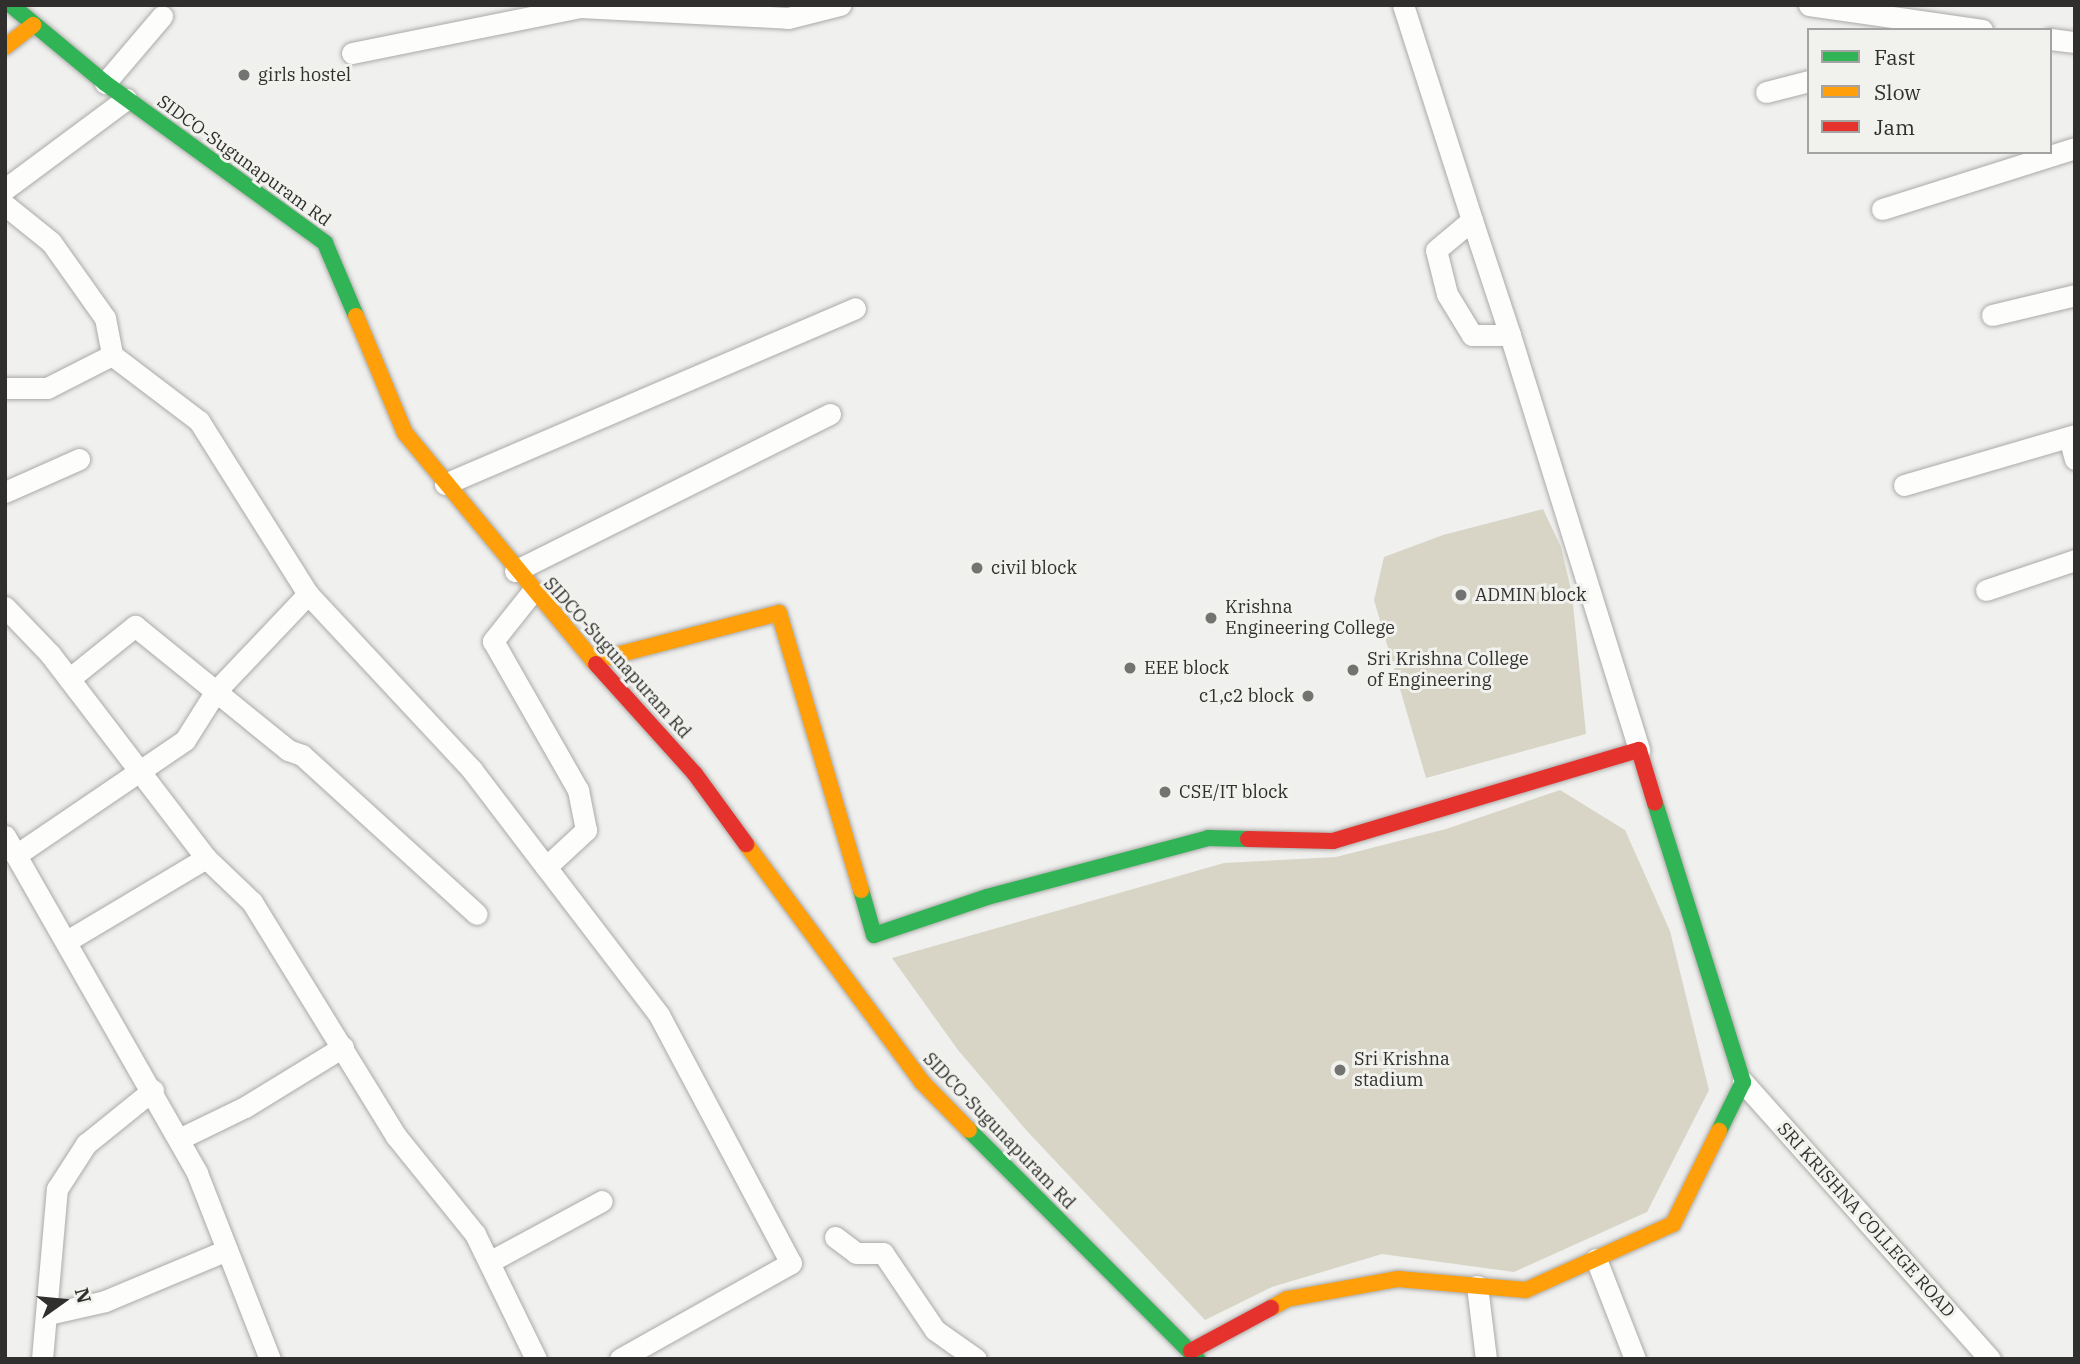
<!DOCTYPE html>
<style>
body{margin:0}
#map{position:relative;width:2080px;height:1364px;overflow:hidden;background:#f0f0ee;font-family:"IBM Plex Serif",serif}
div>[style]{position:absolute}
.green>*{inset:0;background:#d8d5c6}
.roads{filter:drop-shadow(0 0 2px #abaaa9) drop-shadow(0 0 2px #abaaa9)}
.street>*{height:21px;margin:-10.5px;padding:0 10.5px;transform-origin:10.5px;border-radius:10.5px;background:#fdfdfc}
.fast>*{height:16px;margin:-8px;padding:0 8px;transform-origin:8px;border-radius:8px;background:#30b455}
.slow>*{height:16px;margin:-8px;padding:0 8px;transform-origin:8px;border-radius:8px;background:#ff9f0a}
.jam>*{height:16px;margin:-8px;padding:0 8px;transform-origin:8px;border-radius:8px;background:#e5322d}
.dots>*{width:19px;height:19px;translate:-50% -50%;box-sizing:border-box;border:4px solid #f1f1ed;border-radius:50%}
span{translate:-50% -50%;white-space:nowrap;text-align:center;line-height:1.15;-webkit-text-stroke:6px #f1f1ed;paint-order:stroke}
.poi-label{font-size:18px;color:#302f2e}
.left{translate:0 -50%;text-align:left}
.right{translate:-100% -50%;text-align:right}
.street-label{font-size:18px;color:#302f2e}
.frame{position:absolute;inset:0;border:7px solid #302f2e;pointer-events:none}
.legend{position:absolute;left:1807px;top:28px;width:245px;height:126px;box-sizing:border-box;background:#f1f1ed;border:2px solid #a4a3a1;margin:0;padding:9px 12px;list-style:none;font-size:21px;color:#302f2e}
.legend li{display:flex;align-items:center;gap:14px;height:35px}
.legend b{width:35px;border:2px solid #a4a3a1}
.north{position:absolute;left:28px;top:1266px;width:70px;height:70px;-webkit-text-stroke:5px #f1f1ed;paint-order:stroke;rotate:75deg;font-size:19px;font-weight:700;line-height:28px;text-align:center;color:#302f2e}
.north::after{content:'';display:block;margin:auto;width:24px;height:32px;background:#302f2e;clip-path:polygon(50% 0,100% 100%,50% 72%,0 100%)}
</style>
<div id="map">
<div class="green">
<i style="clip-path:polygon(1543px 509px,1561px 547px,1572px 594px,1586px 734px,1426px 778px,1374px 600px,1384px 557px,1443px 535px)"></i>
<i style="clip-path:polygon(1560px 790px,1625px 830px,1670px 931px,1709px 1090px,1647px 1212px,1514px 1272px,1382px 1254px,1272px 1287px,1205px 1320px,1026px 1130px,958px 1050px,892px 958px,1224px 863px,1336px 857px,1446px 829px)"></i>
</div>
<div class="roads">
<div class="street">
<i style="left:1403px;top:5px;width:226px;rotate:72.2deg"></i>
<i style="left:1809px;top:5px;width:175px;rotate:8.2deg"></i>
<i style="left:2050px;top:39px;width:25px;rotate:7deg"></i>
<i style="left:352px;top:53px;width:233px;rotate:-11.4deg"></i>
<i style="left:580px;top:7px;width:208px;rotate:3deg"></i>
<i style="left:788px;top:18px;width:54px;rotate:-14deg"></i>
<i style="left:105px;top:83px;width:88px;rotate:-49.6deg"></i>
<i style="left:1766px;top:92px;width:44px;rotate:-14.3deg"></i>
<i style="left:5px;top:189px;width:151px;rotate:-36.6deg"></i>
<i style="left:5px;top:205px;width:59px;rotate:38.8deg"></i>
<i style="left:51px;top:242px;width:93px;rotate:54.6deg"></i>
<i style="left:105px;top:318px;width:38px;rotate:79deg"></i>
<i style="left:112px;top:355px;width:73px;rotate:153.1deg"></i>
<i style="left:47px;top:388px;width:42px;rotate:180deg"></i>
<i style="left:1882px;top:209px;width:202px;rotate:-17.5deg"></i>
<i style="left:1992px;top:315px;width:85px;rotate:-13.5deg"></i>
<i style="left:1510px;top:335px;width:38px;rotate:180deg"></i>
<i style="left:1472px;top:335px;width:48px;rotate:-121.4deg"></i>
<i style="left:1447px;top:294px;width:45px;rotate:-104deg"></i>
<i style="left:1436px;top:250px;width:47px;rotate:-39.8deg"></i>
<i style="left:1472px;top:220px;width:121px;rotate:71.7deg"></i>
<i style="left:1510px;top:335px;width:435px;rotate:72.7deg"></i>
<i style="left:112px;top:355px;width:109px;rotate:37.2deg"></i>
<i style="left:199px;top:421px;width:204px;rotate:57.8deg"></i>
<i style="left:308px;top:594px;width:241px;rotate:47deg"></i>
<i style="left:472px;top:770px;width:122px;rotate:52.7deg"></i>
<i style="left:2069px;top:437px;width:23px;rotate:75deg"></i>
<i style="left:445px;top:484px;width:446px;rotate:-23.2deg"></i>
<i style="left:1904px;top:485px;width:178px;rotate:-16.3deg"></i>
<i style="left:5px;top:492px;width:81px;rotate:-24deg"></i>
<i style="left:515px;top:571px;width:352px;rotate:-26.5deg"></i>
<i style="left:1986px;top:590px;width:94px;rotate:-18.6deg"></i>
<i style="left:532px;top:592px;width:63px;rotate:128.5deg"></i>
<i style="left:493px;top:641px;width:172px;rotate:60.3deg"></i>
<i style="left:578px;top:790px;width:41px;rotate:78.7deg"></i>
<i style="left:586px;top:830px;width:54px;rotate:137.2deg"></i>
<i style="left:546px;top:867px;width:186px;rotate:52.6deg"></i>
<i style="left:659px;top:1015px;width:281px;rotate:62deg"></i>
<i style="left:791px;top:1263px;width:196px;rotate:150.7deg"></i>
<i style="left:5px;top:607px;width:65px;rotate:46.2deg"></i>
<i style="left:50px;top:654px;width:257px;rotate:52.6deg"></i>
<i style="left:206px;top:858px;width:162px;rotate:149.2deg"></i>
<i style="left:69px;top:679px;width:85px;rotate:-38.8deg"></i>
<i style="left:135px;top:626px;width:197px;rotate:39deg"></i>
<i style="left:288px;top:750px;width:15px;rotate:20deg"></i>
<i style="left:302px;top:755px;width:236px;rotate:42.3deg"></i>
<i style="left:5px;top:836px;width:388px;rotate:60.3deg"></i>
<i style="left:197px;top:1173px;width:200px;rotate:68.6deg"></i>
<i style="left:16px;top:855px;width:204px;rotate:-34.2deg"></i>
<i style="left:185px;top:740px;width:58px;rotate:-57.7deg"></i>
<i style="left:216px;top:691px;width:134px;rotate:-46.5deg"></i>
<i style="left:206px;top:858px;width:64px;rotate:43.7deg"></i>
<i style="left:252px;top:902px;width:275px;rotate:58.4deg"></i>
<i style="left:396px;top:1136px;width:126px;rotate:51.1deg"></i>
<i style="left:475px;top:1234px;width:139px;rotate:64deg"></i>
<i style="left:1743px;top:1082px;width:371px;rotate:48.3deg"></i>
<i style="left:179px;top:1139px;width:73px;rotate:-25.9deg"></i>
<i style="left:245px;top:1107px;width:115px;rotate:-31.5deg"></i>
<i style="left:835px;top:1237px;width:26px;rotate:37deg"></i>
<i style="left:856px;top:1253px;width:27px"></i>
<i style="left:883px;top:1253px;width:93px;rotate:56deg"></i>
<i style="left:935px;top:1330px;width:50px;rotate:35.3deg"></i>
<i style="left:1596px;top:1259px;width:107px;rotate:68.7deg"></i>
<i style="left:489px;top:1262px;width:128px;rotate:-28.4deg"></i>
<i style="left:1477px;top:1286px;width:74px;rotate:83deg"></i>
<i style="left:48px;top:1314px;width:58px;rotate:-12.8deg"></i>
<i style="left:105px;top:1301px;width:132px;rotate:-22.7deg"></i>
<i style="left:42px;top:1359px;width:171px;rotate:-85deg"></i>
<i style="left:57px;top:1189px;width:54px;rotate:-57.2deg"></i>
<i style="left:86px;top:1144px;width:86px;rotate:-38.9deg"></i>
</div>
<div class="fast">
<i style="left:11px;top:5px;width:122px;rotate:39.7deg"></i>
<i style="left:105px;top:83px;width:272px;rotate:36deg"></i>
<i style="left:325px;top:243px;width:79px;rotate:67deg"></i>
<i style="left:1655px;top:803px;width:293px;rotate:72.5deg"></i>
<i style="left:1743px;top:1082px;width:55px;rotate:116.1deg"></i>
<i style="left:861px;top:890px;width:47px;rotate:73.9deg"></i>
<i style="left:874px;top:935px;width:119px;rotate:-18.6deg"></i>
<i style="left:987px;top:897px;width:229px;rotate:-14.9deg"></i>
<i style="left:1208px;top:838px;width:40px;rotate:1.4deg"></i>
<i style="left:969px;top:1130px;width:323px;rotate:45.1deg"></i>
</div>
<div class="slow">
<i style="left:5px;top:47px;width:36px;rotate:-38deg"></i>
<i style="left:356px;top:316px;width:127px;rotate:67.3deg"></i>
<i style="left:405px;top:433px;width:300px;rotate:50.4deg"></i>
<i style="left:593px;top:661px;width:192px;rotate:-14.5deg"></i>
<i style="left:779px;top:613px;width:289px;rotate:73.5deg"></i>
<i style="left:746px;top:844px;width:296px;rotate:53.5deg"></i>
<i style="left:922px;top:1082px;width:67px;rotate:45.6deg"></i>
<i style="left:1271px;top:1308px;width:18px;rotate:-29deg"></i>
<i style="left:1287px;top:1299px;width:113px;rotate:-10.2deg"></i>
<i style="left:1398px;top:1279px;width:128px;rotate:4.9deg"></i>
<i style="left:1526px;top:1290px;width:161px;rotate:-24.2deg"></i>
<i style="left:1673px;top:1224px;width:104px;rotate:-63.7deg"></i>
</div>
<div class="jam">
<i style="left:596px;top:664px;width:148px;rotate:48deg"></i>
<i style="left:695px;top:774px;width:87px;rotate:53.9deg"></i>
<i style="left:1248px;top:839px;width:85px;rotate:1.3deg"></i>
<i style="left:1333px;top:841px;width:319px;rotate:-16.6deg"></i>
<i style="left:1639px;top:750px;width:55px;rotate:73.2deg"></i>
<i style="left:1191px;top:1351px;width:91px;rotate:-28.3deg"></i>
</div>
</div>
<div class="dots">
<i style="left:244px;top:75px;background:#737371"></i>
<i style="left:977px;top:568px;background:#737371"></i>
<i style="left:1461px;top:595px;background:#737371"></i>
<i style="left:1211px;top:618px;background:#737371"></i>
<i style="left:1130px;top:668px;background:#737371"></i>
<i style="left:1353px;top:670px;background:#737371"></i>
<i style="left:1308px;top:696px;background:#737371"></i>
<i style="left:1165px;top:792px;background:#737371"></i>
<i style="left:1340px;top:1070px;background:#737371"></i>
</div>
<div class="poi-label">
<span class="left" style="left:258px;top:75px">girls hostel</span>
<span class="left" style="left:991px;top:568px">civil block</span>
<span class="left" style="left:1475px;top:595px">ADMIN block</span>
<span class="left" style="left:1225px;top:618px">Krishna<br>Engineering College</span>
<span class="left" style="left:1367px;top:670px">Sri Krishna College<br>of Engineering</span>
<span class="left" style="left:1144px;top:668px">EEE block</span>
<span class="right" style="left:1294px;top:696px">c1,c2 block</span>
<span class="left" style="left:1179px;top:792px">CSE/IT block</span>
<span class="left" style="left:1354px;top:1070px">Sri Krishna<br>stadium</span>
</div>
<div class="street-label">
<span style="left:244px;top:161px;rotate:36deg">SIDCO-Sugunapuram Rd</span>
<span style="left:617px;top:658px;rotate:48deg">SIDCO-Sugunapuram Rd</span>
<span style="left:999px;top:1131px;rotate:46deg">SIDCO-Sugunapuram Rd</span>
<span style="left:1866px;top:1220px;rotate:48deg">SRI KRISHNA COLLEGE ROAD</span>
</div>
<div class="frame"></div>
<ul class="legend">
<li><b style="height:9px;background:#30b455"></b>Fast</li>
<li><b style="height:9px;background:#ff9f0a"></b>Slow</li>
<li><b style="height:9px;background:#e5322d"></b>Jam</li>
</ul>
<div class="north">N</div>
</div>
